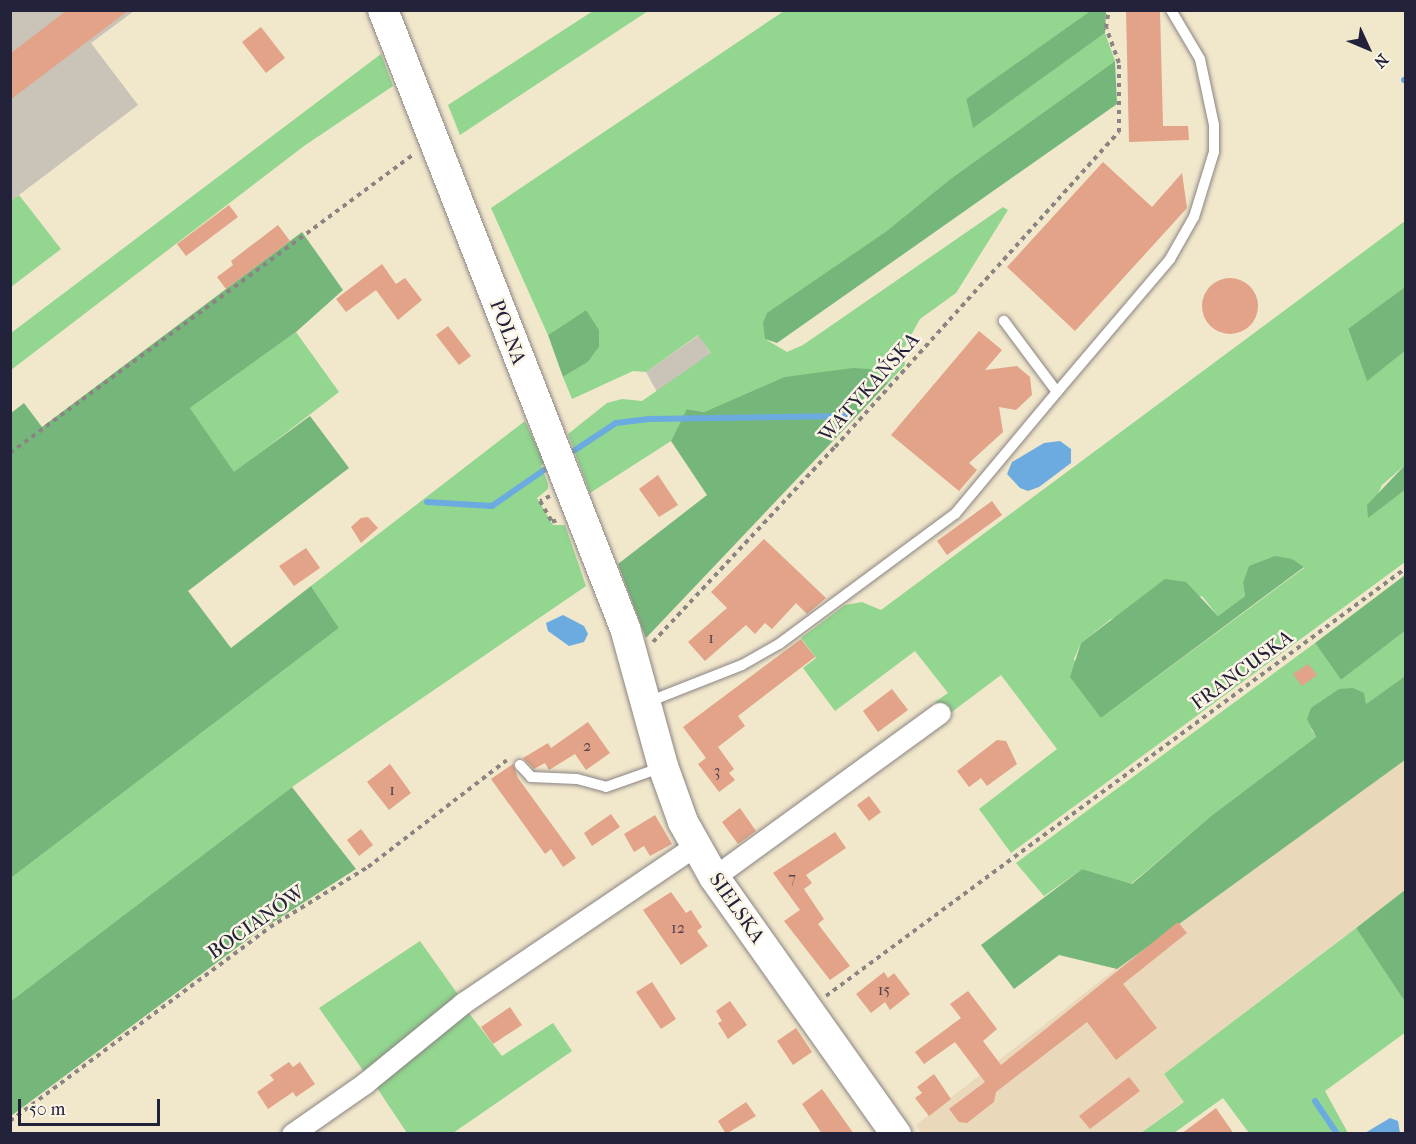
<!DOCTYPE html>
<meta charset="utf-8">
<style>
body{margin:0}
#map{position:relative;width:1416px;height:1144px;overflow:hidden;background:#f1e7cb;font-family:"IM FELL French Canon",serif}
div>[style]{position:absolute}
.built>*{inset:0;background:#ead8ba}
.industrial>*{inset:0;background:#cac3b8}
.green>*{inset:0;background:#92d68f}
.forest>*{inset:0;background:#75b77a}
.water>*{inset:0;background:#6cabdf}
.stream>*{height:6px;margin:-3px;padding:0 3px;transform-origin:3px;border-radius:3px;background:#6cabdf}
.building>*{inset:0;background:#e2a388}
.round{border-radius:50%}
.path>*{height:4px;margin-top:-2px;transform-origin:0;background:repeating-linear-gradient(90deg,#8a8483 0 4.5px,transparent 0 9px)}
.roads{filter:drop-shadow(0 0 2px #8a8483) drop-shadow(0 0 2px #8a8483)}
.lane>*{height:10px;margin:-5px;padding:0 5px;transform-origin:5px;border-radius:5px;background:#fff}
.street>*{height:21px;margin:-10.5px;padding:0 10.5px;transform-origin:10.5px;border-radius:10.5px;background:#fff}
.secondary>*{height:30px;margin:-15px;padding:0 15px;transform-origin:15px;border-radius:15px;background:#fff}
span{translate:-50% -50%;white-space:nowrap;text-align:center;line-height:1.15;-webkit-text-stroke:5px #fcf5e5;paint-order:stroke}
.number-label{font-size:16px;color:#52424e}
.number-label span{-webkit-text-stroke-width:0}
.street-label{font-size:20px;color:#22223b}
.frame{position:absolute;inset:0;border:12px solid #22223b;pointer-events:none}
.north{position:absolute;left:1338px;top:18px;width:60px;height:60px;-webkit-text-stroke:4px #fcf5e5;paint-order:stroke;rotate:134deg;font-size:16px;font-weight:700;line-height:24px;text-align:center;color:#22223b}
.north::after{content:'';display:block;margin:auto;width:21px;height:27px;background:#22223b;clip-path:polygon(50% 0,100% 100%,50% 72%,0 100%)}
.scale{position:absolute;left:18px;top:1099px;width:142px;height:27px;box-sizing:border-box;border:3px solid #22223b;border-top:0;padding-left:8px;font-size:18px;line-height:21px;white-space:nowrap;color:#22223b;-webkit-text-stroke:4px #fcf5e5;paint-order:stroke}
</style>
<div id="map">
<div class="built">
<i style="clip-path:polygon(1405px 760px,1405px 890px,1164px 1074px,1184px 1101px,1141px 1133px,922px 1134px,916px 1125px,1117px 968px)"></i>
</div>
<div class="industrial">
<i style="clip-path:polygon(11px 11px,134px 11px,91px 43px,138px 105px,11px 201px)"></i>
<i style="clip-path:polygon(699px 335px,711px 354px,657px 392px,646px 372px)"></i>
</div>
<div class="green">
<i style="clip-path:polygon(593px 11px,648px 11px,460px 135px,448px 105px)"></i>
<i style="clip-path:polygon(784px 11px,1092px 11px,966px 99px,973px 127px,1105px 33px,1115px 61px,953px 177px,765px 339px,787px 352px,803px 345px,1003px 207px,1008px 210px,956px 293px,920px 319px,903px 350px,905px 365px,888px 383px,869px 369px,784px 377px,704px 412px,688px 409px,671px 441px,590px 493px,568px 434px,607px 403px,622px 399px,642px 401px,711px 353px,698px 335px,646px 372px,633px 371px,572px 399px,563px 377px,588px 362px,599px 347px,586px 310px,548px 335px,491px 208px)"></i>
<i style="clip-path:polygon(381px 54px,393px 86px,304px 146px,11px 370px,11px 333px)"></i>
<i style="clip-path:polygon(19px 195px,61px 249px,11px 287px,11px 201px)"></i>
<i style="clip-path:polygon(evenodd,1405px 221px,1405px 287px,1348px 330px,1367px 380px,1405px 351px,1405px 465px,1382px 485px,1368px 517px,1405px 490px,1405px 562px,1011px 853px,979px 809px,1057px 749px,1001px 675px,945px 717px,935px 702px,948px 693px,915px 651px,835px 711px,803px 668px,816px 658px,801px 638px,845px 605px,862px 602px,881px 610px,1405px 221px,1304px 567px,1304px 568px,1101px 718px,1074px 659px,1081px 643px,1111px 619px,1202px 596px,1218px 616px,1245px 596px,1243px 583px,1304px 567px)"></i>
<i style="clip-path:polygon(296px 332px,339px 392px,234px 473px,190px 408px)"></i>
<i style="clip-path:polygon(525px 421px,545px 464px,541px 465px,548px 484px,548px 489px,537px 498px,553px 525px,565px 525px,586px 586px,292px 787px,11px 1001px,11px 878px,339px 628px,311px 586px)"></i>
<i style="clip-path:polygon(1405px 631px,1405px 676px,1366px 704px,1311px 729px,1316px 737px,1211px 816px,1131px 884px,1082px 869px,1044px 896px,1016px 863px,1315px 643px,1341px 680px)"></i>
<i style="clip-path:polygon(1356px 928px,1405px 1002px,1406px 1032px,1325px 1091px,1348px 1133px,1249px 1133px,1223px 1098px,1174px 1133px,1141px 1133px,1184px 1102px,1164px 1074px)"></i>
<i style="clip-path:polygon(420px 941px,459px 996px,365px 1073px,319px 1008px)"></i>
<i style="clip-path:polygon(465px 1008px,502px 1056px,553px 1023px,572px 1051px,453px 1133px,407px 1133px,375px 1085px)"></i>
</div>
<div class="forest">
<i style="clip-path:polygon(1092px 10px,1106px 11px,1105px 33px,973px 128px,966px 99px)"></i>
<i style="clip-path:polygon(1115px 61px,1117px 104px,777px 343px,765px 339px,763px 323px,767px 313px,887px 231px,953px 177px)"></i>
<i style="clip-path:polygon(302px 232px,343px 290px,296px 332px,190px 408px,234px 472px,310px 416px,349px 468px,188px 591px,231px 648px,311px 586px,339px 628px,11px 878px,11px 413px,24px 403px,42px 427px)"></i>
<i style="clip-path:polygon(1405px 287px,1405px 351px,1367px 381px,1348px 329px)"></i>
<i style="clip-path:polygon(586px 310px,599px 330px,599px 347px,588px 362px,563px 377px,548px 335px)"></i>
<i style="clip-path:polygon(853px 368px,870px 369px,888px 383px,646px 638px,618px 564px,707px 495px,671px 441px,687px 409px,704px 412px,784px 377px)"></i>
<i style="clip-path:polygon(1405px 465px,1405px 490px,1368px 518px,1367px 505px)"></i>
<i style="clip-path:polygon(1275px 556px,1292px 559px,1304px 567px,1101px 718px,1070px 677px,1081px 643px,1165px 579px,1186px 582px,1218px 616px,1245px 596px,1243px 583px,1249px 566px)"></i>
<i style="clip-path:polygon(1405px 575px,1405px 631px,1341px 680px,1315px 643px)"></i>
<i style="clip-path:polygon(1405px 676px,1405px 760px,1117px 969px,1059px 955px,1014px 989px,981px 945px,1082px 869px,1132px 884px,1211px 816px,1316px 737px,1307px 719px,1311px 708px,1339px 689px,1353px 688px,1364px 693px,1366px 704px)"></i>
<i style="clip-path:polygon(292px 787px,356px 869px,259px 931px,11px 1116px,11px 1001px)"></i>
<i style="clip-path:polygon(1405px 890px,1405px 1002px,1356px 928px)"></i>
</div>
<div class="water">
<i style="clip-path:polygon(1060px 441px,1071px 449px,1071px 463px,1039px 487px,1028px 491px,1020px 488px,1007px 474px,1012px 462px,1044px 443px)"></i>
<i style="clip-path:polygon(563px 615px,584px 626px,588px 634px,584px 642px,569px 646px,548px 631px,546px 623px)"></i>
<i style="clip-path:polygon(1390px 1118px,1398px 1121px,1400px 1133px,1365px 1133px)"></i>
</div>
<div class="stream">
<i style="left:1404px;top:80px;width:2px"></i>
<i style="left:575px;top:450px;width:49px;rotate:-33.4deg"></i>
<i style="left:616px;top:423px;width:35px;rotate:-7deg"></i>
<i style="left:651px;top:419px;width:196px;rotate:-0.9deg"></i>
<i style="left:427px;top:502px;width:65px;rotate:3.5deg"></i>
<i style="left:492px;top:506px;width:63px;rotate:-34.7deg"></i>
<i style="left:1315px;top:1101px;width:40px;rotate:56deg"></i>
</div>
<div class="building">
<i style="clip-path:polygon(67px 10px,129px 10px,10px 100px,10px 54px)"></i>
<i style="clip-path:polygon(1126px 10px,1160px 10px,1163px 126px,1188px 126px,1189px 140px,1129px 142px)"></i>
<i style="clip-path:polygon(261px 27px,285px 58px,266px 73px,242px 42px)"></i>
<i style="clip-path:polygon(1103px 162px,1152px 207px,1182px 173px,1187px 208px,1075px 331px,1007px 267px)"></i>
<i style="clip-path:polygon(229px 205px,238px 217px,186px 256px,177px 244px)"></i>
<i style="clip-path:polygon(278px 225px,290px 241px,226px 289px,217px 277px,233px 265px,231px 261px)"></i>
<i style="clip-path:polygon(382px 264px,396px 284px,405px 278px,422px 300px,398px 320px,376px 290px,346px 312px,336px 299px)"></i>
<i class="round" style="left:1202px;top:278px;width:56px;height:56px"></i>
<i style="clip-path:polygon(448px 326px,471px 356px,459px 365px,436px 335px)"></i>
<i style="clip-path:polygon(979px 331px,1002px 350px,985px 370px,1017px 366px,1030px 377px,1032px 395px,1016px 410px,999px 407px,1003px 432px,969px 463px,977px 470px,959px 491px,891px 435px)"></i>
<i style="clip-path:polygon(658px 475px,678px 505px,659px 517px,639px 489px)"></i>
<i style="clip-path:polygon(992px 501px,1002px 515px,947px 555px,937px 541px)"></i>
<i style="clip-path:polygon(368px 517px,378px 528px,361px 543px,351px 527px,361px 518px)"></i>
<i style="clip-path:polygon(764px 539px,826px 598px,807px 614px,796px 603px,772px 629px,765px 623px,755px 634px,746px 625px,705px 661px,688px 642px,727px 608px,711px 592px)"></i>
<i style="clip-path:polygon(306px 548px,320px 568px,294px 586px,279px 566px)"></i>
<i style="clip-path:polygon(801px 639px,815px 657px,738px 716px,745px 726px,718px 747px,734px 769px,729px 773px,735px 780px,719px 792px,698px 764px,706px 758px,683px 727px)"></i>
<i style="clip-path:polygon(1308px 664px,1317px 675px,1302px 686px,1293px 674px)"></i>
<i style="clip-path:polygon(892px 689px,908px 710px,878px 732px,863px 711px)"></i>
<i style="clip-path:polygon(588px 722px,610px 753px,586px 770px,575px 754px,549px 770px,545px 763px,534px 769px,523px 758px,548px 743px,551px 748px)"></i>
<i style="clip-path:polygon(997px 740px,1006px 741px,1017px 764px,987px 786px,981px 778px,969px 787px,957px 771px)"></i>
<i style="clip-path:polygon(390px 764px,411px 793px,389px 810px,367px 782px)"></i>
<i style="clip-path:polygon(513px 764px,518px 778px,576px 858px,563px 867px,551px 849px,545px 854px,491px 779px)"></i>
<i style="clip-path:polygon(869px 796px,881px 812px,869px 821px,857px 805px)"></i>
<i style="clip-path:polygon(740px 808px,756px 831px,738px 844px,722px 822px)"></i>
<i style="clip-path:polygon(611px 814px,620px 827px,592px 846px,584px 833px)"></i>
<i style="clip-path:polygon(655px 815px,672px 844px,650px 856px,644px 846px,634px 852px,624px 834px)"></i>
<i style="clip-path:polygon(361px 829px,373px 845px,359px 856px,347px 840px)"></i>
<i style="clip-path:polygon(835px 832px,846px 848px,806px 875px,812px 883px,804px 889px,824px 919px,818px 924px,850px 966px,830px 980px,784px 921px,800px 910px,773px 873px)"></i>
<i style="clip-path:polygon(671px 892px,686px 913px,691px 910px,702px 927px,697px 931px,708px 946px,681px 965px,643px 910px)"></i>
<i style="clip-path:polygon(1178px 922px,1187px 933px,1123px 984px,1157px 1028px,1116px 1060px,1087px 1022px,996px 1092px,994px 1102px,967px 1123px,959px 1122px,949px 1109px,985px 1082px,955px 1042px,924px 1064px,915px 1052px,961px 1018px,950px 1004px,968px 991px,997px 1029px,983px 1041px,1001px 1065px)"></i>
<i style="clip-path:polygon(884px 972px,888px 978px,894px 973px,910px 994px,890px 1010px,885px 1002px,871px 1013px,856px 994px)"></i>
<i style="clip-path:polygon(652px 982px,676px 1019px,661px 1029px,636px 992px)"></i>
<i style="clip-path:polygon(730px 1001px,747px 1025px,728px 1039px,718px 1023px,722px 1021px,716px 1011px)"></i>
<i style="clip-path:polygon(510px 1007px,522px 1025px,493px 1044px,481px 1027px)"></i>
<i style="clip-path:polygon(796px 1028px,812px 1052px,793px 1065px,777px 1041px)"></i>
<i style="clip-path:polygon(289px 1062px,293px 1067px,300px 1062px,315px 1084px,296px 1097px,293px 1092px,268px 1109px,257px 1092px,274px 1080px,270px 1075px)"></i>
<i style="clip-path:polygon(934px 1074px,951px 1099px,929px 1116px,915px 1098px,922px 1093px,917px 1087px)"></i>
<i style="clip-path:polygon(1129px 1077px,1140px 1091px,1090px 1129px,1079px 1116px)"></i>
<i style="clip-path:polygon(822px 1089px,854px 1134px,822px 1134px,802px 1104px)"></i>
<i style="clip-path:polygon(746px 1102px,756px 1116px,726px 1134px,718px 1121px)"></i>
<i style="clip-path:polygon(1216px 1108px,1234px 1134px,1181px 1134px)"></i>
</div>
<div class="path">
<i style="left:10px;top:453px;width:503px;rotate:-36.51deg"></i>
<i style="left:550px;top:496px;width:11px;rotate:153deg"></i>
<i style="left:540px;top:501px;width:24px;rotate:60deg"></i>
<i style="left:552px;top:522px;width:5px;rotate:-22deg"></i>
<i style="left:653px;top:642px;width:267px;rotate:-47deg"></i>
<i style="left:835px;top:447px;width:424px;rotate:-48deg"></i>
<i style="left:1119px;top:132px;width:69px;rotate:-90deg"></i>
<i style="left:1119px;top:63px;width:37px;rotate:-110deg"></i>
<i style="left:1106px;top:28px;width:18px;rotate:-81deg"></i>
<i style="left:826px;top:996px;width:721px;rotate:-36.42deg"></i>
<i style="left:10px;top:1121px;width:324px;rotate:-36.7deg"></i>
<i style="left:270px;top:927px;width:115px;rotate:-31.5deg"></i>
<i style="left:368px;top:867px;width:175px;rotate:-37.6deg"></i>
</div>
<div class="roads">
<div class="lane">
<i style="left:1057px;top:392px;width:175px;rotate:-49.6deg"></i>
<i style="left:1170px;top:259px;width:48px;rotate:-60.3deg"></i>
<i style="left:1194px;top:217px;width:68px;rotate:-72.9deg"></i>
<i style="left:1214px;top:152px;width:27px;rotate:-90deg"></i>
<i style="left:1214px;top:125px;width:67px;rotate:-102deg"></i>
<i style="left:1200px;top:59px;width:57px;rotate:-120.6deg"></i>
<i style="left:648px;top:702px;width:101px;rotate:-21.5deg"></i>
<i style="left:742px;top:665px;width:43px;rotate:-29.6deg"></i>
<i style="left:779px;top:644px;width:219px;rotate:-36.5deg"></i>
<i style="left:955px;top:514px;width:159px;rotate:-50.1deg"></i>
<i style="left:1057px;top:392px;width:89px;rotate:-126.7deg"></i>
<i style="left:520px;top:765px;width:16px;rotate:47deg"></i>
<i style="left:531px;top:777px;width:46px;rotate:2.5deg"></i>
<i style="left:577px;top:779px;width:30px;rotate:15deg"></i>
<i style="left:606px;top:787px;width:57px;rotate:-19.4deg"></i>
</div>
<div class="street">
<i style="left:714px;top:877px;width:279px;rotate:-36deg"></i>
<i style="left:292px;top:1134px;width:89px;rotate:-34.9deg"></i>
<i style="left:365px;top:1083px;width:127px;rotate:-39.2deg"></i>
<i style="left:463px;top:1003px;width:280px;rotate:-34.1deg"></i>
</div>
<div class="secondary">
<i style="left:383px;top:10px;width:664px;rotate:68.62deg"></i>
<i style="left:625px;top:628px;width:143px;rotate:74.6deg"></i>
<i style="left:663px;top:766px;width:59px;rotate:70.3deg"></i>
<i style="left:683px;top:822px;width:63px;rotate:60.6deg"></i>
<i style="left:714px;top:877px;width:315px;rotate:54.7deg"></i>
</div>
</div>
<div class="number-label">
<span style="left:711px;top:638px">1</span>
<span style="left:587px;top:746px">2</span>
<span style="left:717px;top:771px">3</span>
<span style="left:392px;top:790px">1</span>
<span style="left:792px;top:878px">7</span>
<span style="left:678px;top:928px">12</span>
<span style="left:884px;top:990px">15</span>
</div>
<div class="street-label">
<span style="left:508px;top:332px;rotate:69deg">POLNA</span>
<span style="left:869px;top:387px;rotate:-48deg">WATYKAŃSKA</span>
<span style="left:1242px;top:670px;rotate:-36deg">FRANCUSKA</span>
<span style="left:737px;top:908px;rotate:55deg">SIELSKA</span>
<span style="left:256px;top:922px;rotate:-35deg">BOCIANÓW</span>
</div>
<div class="frame"></div>
<div class="north">N</div>
<div class="scale">50 m</div>
</div>
